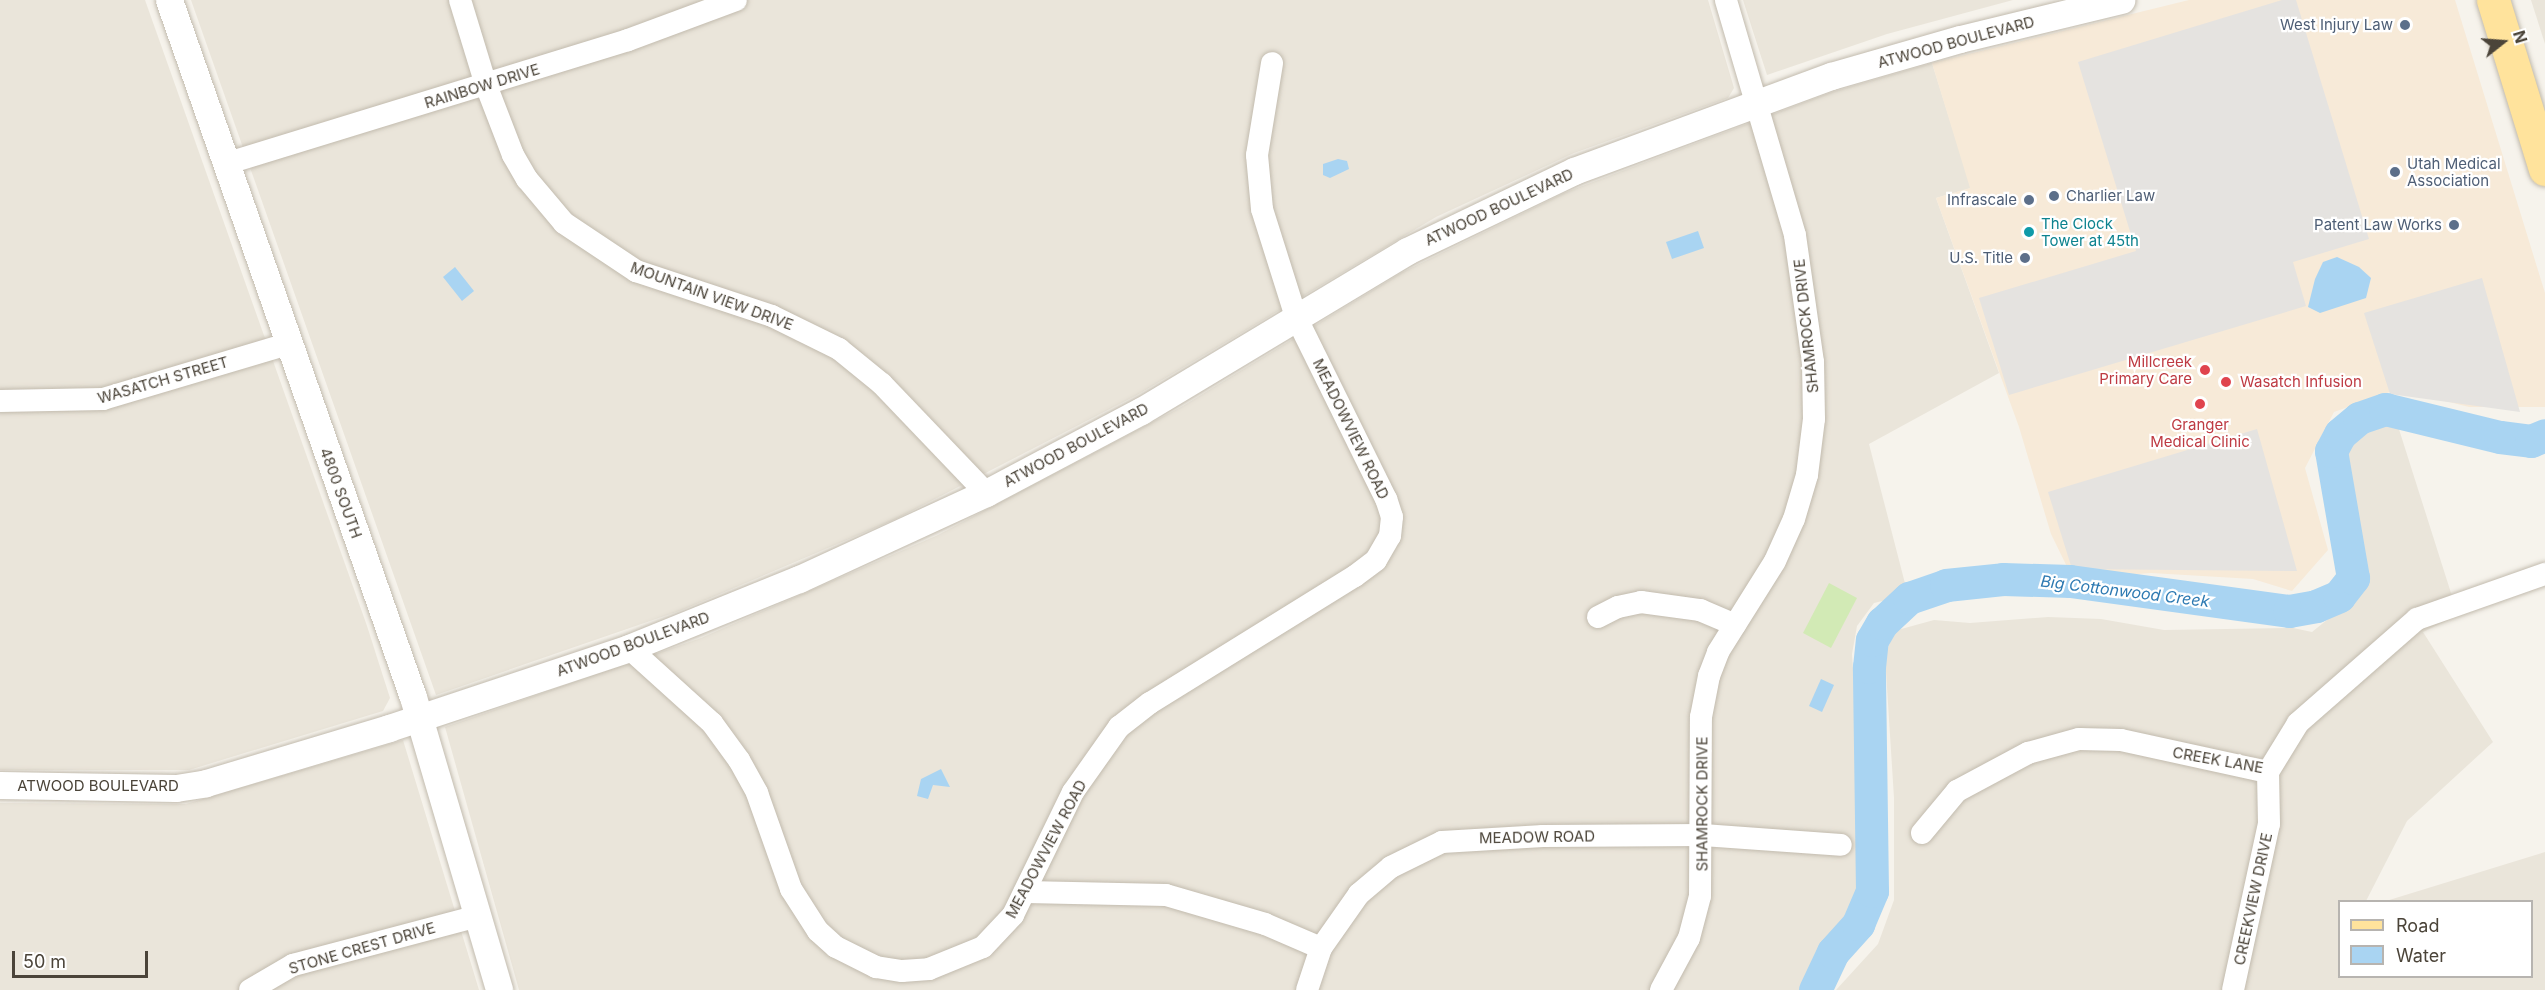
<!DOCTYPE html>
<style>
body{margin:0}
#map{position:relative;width:2545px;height:990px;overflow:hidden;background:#f6f3ec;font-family:Inter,sans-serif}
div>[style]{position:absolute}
.residential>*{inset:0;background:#eae5da}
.commercial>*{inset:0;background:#f7ead8}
.green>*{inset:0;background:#d2eab5}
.parking>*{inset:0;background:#e5e3e0}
.water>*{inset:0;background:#a9d4f2}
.river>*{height:33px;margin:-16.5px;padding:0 16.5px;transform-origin:16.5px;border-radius:16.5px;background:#a9d4f2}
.roads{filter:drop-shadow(0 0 2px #c2bbae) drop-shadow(0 0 2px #c2bbae)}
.minor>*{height:22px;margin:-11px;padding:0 11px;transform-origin:11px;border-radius:11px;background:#fff}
.tertiary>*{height:27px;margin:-13.5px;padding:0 13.5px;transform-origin:13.5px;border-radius:13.5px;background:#fff}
.primary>*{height:33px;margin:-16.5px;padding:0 16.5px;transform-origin:16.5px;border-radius:16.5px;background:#ffe39c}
.dots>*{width:16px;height:16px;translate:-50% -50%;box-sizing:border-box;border:3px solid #fff;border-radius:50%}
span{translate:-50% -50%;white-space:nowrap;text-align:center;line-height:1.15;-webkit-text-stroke:4.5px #fff;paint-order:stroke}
.service-label{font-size:15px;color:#4e5e75}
.right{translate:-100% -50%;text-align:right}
.left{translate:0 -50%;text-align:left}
.street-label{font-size:15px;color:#4b4439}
.culture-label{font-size:15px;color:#0d838f}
.health-label{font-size:15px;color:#be3a42}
.water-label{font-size:16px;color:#2e7ab2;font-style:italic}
.legend{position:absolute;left:2338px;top:900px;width:195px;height:78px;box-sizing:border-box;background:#fff;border:2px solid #b7b4b0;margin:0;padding:8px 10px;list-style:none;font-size:18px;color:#4b4439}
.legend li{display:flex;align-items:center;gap:12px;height:30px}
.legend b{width:30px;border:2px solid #b7b4b0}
.north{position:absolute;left:2473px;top:12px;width:60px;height:60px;-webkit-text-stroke:4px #fff;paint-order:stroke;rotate:73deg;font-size:16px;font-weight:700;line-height:24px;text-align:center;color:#4b4439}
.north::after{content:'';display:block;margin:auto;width:21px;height:27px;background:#4b4439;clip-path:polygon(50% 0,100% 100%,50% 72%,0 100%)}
.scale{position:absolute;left:12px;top:951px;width:136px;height:27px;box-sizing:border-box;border:3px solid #4b4439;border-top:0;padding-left:8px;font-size:18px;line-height:21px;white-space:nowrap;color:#4b4439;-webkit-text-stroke:4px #fff;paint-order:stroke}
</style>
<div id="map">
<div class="residential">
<i style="clip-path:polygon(0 0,145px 0,367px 626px,390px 698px,383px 711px,189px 770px,0 770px)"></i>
<i style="clip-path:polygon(191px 0,1708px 0,1734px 88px,1728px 98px,1574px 153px,1436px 217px,1137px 395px,896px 519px,682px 610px,436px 695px)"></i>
<i style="clip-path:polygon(1743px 0,2013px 0,1887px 34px,1767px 75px)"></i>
<i style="clip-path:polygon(2531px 0,2545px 0,2545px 44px)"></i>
<i style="clip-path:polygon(1932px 63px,1971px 188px,1936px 198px,1999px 373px,1869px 444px,1908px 595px,1874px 603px,1857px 626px,1852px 654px,1862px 799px,1862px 894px,1850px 926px,1809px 967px,1802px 990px,519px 990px,445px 727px,701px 638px,938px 535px,1183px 406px,1401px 273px,1564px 193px,1832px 92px)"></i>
<i style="clip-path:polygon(2397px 423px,2458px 615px,2423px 632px,2493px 742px,2407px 821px,2366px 901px,2340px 902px,2340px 976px,2532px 976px,2532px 902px,2386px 901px,2545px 852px,2545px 990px,1836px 990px,1878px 944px,1894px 900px,1894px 798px,1885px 656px,1894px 631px,1934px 620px,1970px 623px,2048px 617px,2101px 619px,2164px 630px,2293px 628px,2312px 632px,2358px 595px,2362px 559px,2337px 472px,2338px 459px,2355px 436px,2378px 426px)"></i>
<i style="clip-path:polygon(403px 740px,479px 990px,0 990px,0 803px,186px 804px)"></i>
</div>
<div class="commercial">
<i style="clip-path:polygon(2189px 0,2455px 0,2545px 293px,2545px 407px,2469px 407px,2398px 389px,2334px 412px,2305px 468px,2328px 550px,2292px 591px,2253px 579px,2151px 573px,2073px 579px,2051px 534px,2019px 427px,1936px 198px,1970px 188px,1932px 63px)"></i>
</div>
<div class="green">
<i style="clip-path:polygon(1829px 583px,1857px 598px,1831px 648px,1803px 633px)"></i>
</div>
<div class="parking">
<i style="clip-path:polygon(2282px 0,2296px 0,2369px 239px,2293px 262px,2306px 306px,2009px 395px,1979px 298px,2136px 251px,2078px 62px)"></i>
<i style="clip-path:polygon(2482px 278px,2520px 412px,2390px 394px,2364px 313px)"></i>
<i style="clip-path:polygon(2257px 429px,2297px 571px,2072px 569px,2048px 492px)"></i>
</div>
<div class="water">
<i style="clip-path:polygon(1338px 159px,1347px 161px,1349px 169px,1330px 178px,1323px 175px,1323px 164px)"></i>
<i style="clip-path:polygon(1698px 231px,1704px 248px,1672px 259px,1666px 242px)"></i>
<i style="clip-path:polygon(2337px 257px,2359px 267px,2371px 278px,2366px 298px,2320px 313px,2308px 307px,2315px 279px,2323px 262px)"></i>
<i style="clip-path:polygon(455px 267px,474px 291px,462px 301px,443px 277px)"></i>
<i style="clip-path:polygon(1821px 679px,1834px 685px,1822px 712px,1809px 706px)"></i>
<i style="clip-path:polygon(941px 769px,950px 787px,933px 785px,928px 799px,917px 796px,921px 779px)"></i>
</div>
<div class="river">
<i style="left:1815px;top:990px;width:42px;rotate:-64.7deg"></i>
<i style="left:1833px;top:952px;width:38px;rotate:-48deg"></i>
<i style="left:1858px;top:924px;width:36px;rotate:-67deg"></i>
<i style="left:1872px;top:891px;width:224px;rotate:-90.8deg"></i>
<i style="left:1869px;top:667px;width:27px;rotate:-84deg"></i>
<i style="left:1872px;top:640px;width:20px;rotate:-60deg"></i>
<i style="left:1882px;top:623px;width:37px;rotate:-43deg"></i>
<i style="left:1909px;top:598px;width:39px;rotate:-19deg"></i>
<i style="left:1946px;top:585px;width:57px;rotate:-6deg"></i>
<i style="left:2003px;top:579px;width:67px;rotate:1.7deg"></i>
<i style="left:2070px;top:581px;width:221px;rotate:7.8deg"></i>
<i style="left:2289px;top:611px;width:27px;rotate:-10deg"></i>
<i style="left:2316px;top:606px;width:25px;rotate:-23deg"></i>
<i style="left:2339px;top:596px;width:23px;rotate:-52deg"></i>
<i style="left:2353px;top:578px;width:129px;rotate:-99.8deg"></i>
<i style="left:2331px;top:451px;width:19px;rotate:-62deg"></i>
<i style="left:2340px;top:434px;width:25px;rotate:-40deg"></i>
<i style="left:2359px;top:418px;width:28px;rotate:-19deg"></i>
<i style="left:2385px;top:409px;width:118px;rotate:13.7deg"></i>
<i style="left:2500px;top:437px;width:31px;rotate:7deg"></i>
<i style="left:2531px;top:441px;width:15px;rotate:-23deg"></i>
</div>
<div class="roads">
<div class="minor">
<i style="left:460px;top:0;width:89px;rotate:73deg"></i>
<i style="left:486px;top:85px;width:75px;rotate:68.9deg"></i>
<i style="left:513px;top:155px;width:28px;rotate:60deg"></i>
<i style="left:527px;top:179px;width:57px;rotate:49.9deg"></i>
<i style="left:564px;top:223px;width:87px;rotate:33.7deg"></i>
<i style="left:636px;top:271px;width:143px;rotate:18.3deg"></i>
<i style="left:772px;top:316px;width:75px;rotate:26.2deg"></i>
<i style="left:839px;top:349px;width:55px;rotate:39.1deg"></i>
<i style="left:882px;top:384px;width:151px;rotate:46.3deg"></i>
<i style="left:225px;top:164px;width:422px;rotate:-17.1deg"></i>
<i style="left:628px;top:40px;width:115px;rotate:-20.3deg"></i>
<i style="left:0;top:401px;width:103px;rotate:-1.1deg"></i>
<i style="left:103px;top:399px;width:193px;rotate:-16.6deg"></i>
<i style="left:1598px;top:617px;width:22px;rotate:-27deg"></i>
<i style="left:1618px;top:607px;width:24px;rotate:-12deg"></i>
<i style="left:1641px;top:602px;width:60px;rotate:7.7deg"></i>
<i style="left:1700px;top:610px;width:38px;rotate:23deg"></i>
<i style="left:629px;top:648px;width:112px;rotate:42.1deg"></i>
<i style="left:712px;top:723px;width:46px;rotate:53.9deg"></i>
<i style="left:739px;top:760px;width:38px;rotate:61deg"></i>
<i style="left:757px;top:793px;width:102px;rotate:70.5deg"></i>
<i style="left:791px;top:889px;width:50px;rotate:57.3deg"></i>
<i style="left:818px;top:931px;width:24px;rotate:42deg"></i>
<i style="left:836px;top:947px;width:45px;rotate:26.6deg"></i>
<i style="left:876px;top:967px;width:26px;rotate:9deg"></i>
<i style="left:902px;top:971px;width:27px;rotate:-4deg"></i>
<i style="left:929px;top:969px;width:58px;rotate:-22.2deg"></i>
<i style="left:983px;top:947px;width:44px;rotate:-46.8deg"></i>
<i style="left:1013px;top:915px;width:137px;rotate:-64deg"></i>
<i style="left:1073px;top:792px;width:80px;rotate:-54.7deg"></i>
<i style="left:1119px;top:727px;width:39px;rotate:-38deg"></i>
<i style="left:1150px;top:703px;width:241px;rotate:-31.8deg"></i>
<i style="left:1355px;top:576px;width:26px;rotate:-37deg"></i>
<i style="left:1376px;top:560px;width:28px;rotate:-60deg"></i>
<i style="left:1390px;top:536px;width:19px;rotate:-84deg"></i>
<i style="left:1392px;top:517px;width:19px;rotate:-108deg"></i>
<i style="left:1386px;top:499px;width:203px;rotate:-116.3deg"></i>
<i style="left:1296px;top:317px;width:113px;rotate:-107.5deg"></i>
<i style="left:1262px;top:209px;width:54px;rotate:-95.3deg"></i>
<i style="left:1257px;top:155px;width:93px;rotate:-80.7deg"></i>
<i style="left:1922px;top:833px;width:55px;rotate:-50.2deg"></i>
<i style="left:1957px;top:791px;width:81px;rotate:-28.2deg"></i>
<i style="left:2028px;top:753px;width:53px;rotate:-15.4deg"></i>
<i style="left:2079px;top:739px;width:42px;rotate:1.4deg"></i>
<i style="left:2121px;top:740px;width:150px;rotate:12.3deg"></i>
<i style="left:2268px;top:772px;width:57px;rotate:-58.5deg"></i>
<i style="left:2298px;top:723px;width:158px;rotate:-41.2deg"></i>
<i style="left:2417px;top:619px;width:136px;rotate:-19.4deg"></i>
<i style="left:1026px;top:892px;width:140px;rotate:1.2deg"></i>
<i style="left:1166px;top:895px;width:103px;rotate:16.3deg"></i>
<i style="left:1265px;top:924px;width:61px;rotate:23.2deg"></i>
<i style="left:250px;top:990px;width:50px;rotate:-30.2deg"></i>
<i style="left:293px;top:965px;width:191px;rotate:-14.8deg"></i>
<i style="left:1307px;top:990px;width:44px;rotate:-71.6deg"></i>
<i style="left:1321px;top:948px;width:66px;rotate:-54.9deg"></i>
<i style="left:1359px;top:894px;width:42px;rotate:-40.2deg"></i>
<i style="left:1391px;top:867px;width:57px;rotate:-26.1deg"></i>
<i style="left:1442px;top:842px;width:101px;rotate:-3.4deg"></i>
<i style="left:1543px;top:836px;width:160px;rotate:-0.4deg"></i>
<i style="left:1703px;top:835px;width:138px;rotate:4.1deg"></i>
<i style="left:1661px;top:990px;width:59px;rotate:-61.7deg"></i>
<i style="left:1689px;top:938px;width:43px;rotate:-75.3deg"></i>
<i style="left:1700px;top:896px;width:179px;rotate:-89.7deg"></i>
<i style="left:1701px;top:717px;width:42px;rotate:-79deg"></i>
<i style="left:1709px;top:676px;width:26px;rotate:-69deg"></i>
<i style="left:1718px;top:652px;width:107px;rotate:-57.9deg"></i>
<i style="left:1775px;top:561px;width:46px;rotate:-65.7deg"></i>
<i style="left:1794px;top:519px;width:46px;rotate:-73.5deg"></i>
<i style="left:1807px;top:475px;width:56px;rotate:-82.9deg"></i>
<i style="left:1814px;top:419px;width:57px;rotate:-91deg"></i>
<i style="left:1813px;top:362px;width:128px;rotate:-98.1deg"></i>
<i style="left:1795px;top:235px;width:245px;rotate:-106.4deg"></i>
<i style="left:2233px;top:990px;width:170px;rotate:-77.8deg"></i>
<i style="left:2269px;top:824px;width:52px;rotate:-91.1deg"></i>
</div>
<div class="tertiary">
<i style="left:169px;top:0;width:738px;rotate:70.71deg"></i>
<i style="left:413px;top:697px;width:305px;rotate:73.6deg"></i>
<i style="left:0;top:785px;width:176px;rotate:1deg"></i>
<i style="left:176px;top:788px;width:30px;rotate:-9deg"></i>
<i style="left:206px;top:783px;width:191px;rotate:-16.7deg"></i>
<i style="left:389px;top:728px;width:253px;rotate:-18.4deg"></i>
<i style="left:629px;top:648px;width:183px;rotate:-22.1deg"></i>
<i style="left:799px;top:579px;width:206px;rotate:-24.7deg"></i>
<i style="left:986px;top:493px;width:175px;rotate:-27.9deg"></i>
<i style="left:1141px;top:411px;width:310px;rotate:-31deg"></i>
<i style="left:1407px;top:251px;width:185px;rotate:-25.6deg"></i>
<i style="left:1574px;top:171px;width:274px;rotate:-20.3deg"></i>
<i style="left:1831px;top:76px;width:134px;rotate:-16deg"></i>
<i style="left:1960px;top:39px;width:166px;rotate:-13.6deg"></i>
</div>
<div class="primary">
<i style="left:2493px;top:0;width:177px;rotate:72.9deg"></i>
</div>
</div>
<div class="dots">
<i style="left:2405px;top:25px;background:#5c6f8a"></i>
<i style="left:2395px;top:172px;background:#5c6f8a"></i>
<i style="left:2054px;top:196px;background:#5c6f8a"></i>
<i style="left:2029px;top:200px;background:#5c6f8a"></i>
<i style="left:2454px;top:225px;background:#5c6f8a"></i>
<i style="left:2029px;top:232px;background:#0f9aa8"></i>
<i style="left:2025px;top:258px;background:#5c6f8a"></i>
<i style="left:2205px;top:370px;background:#e0444e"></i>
<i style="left:2226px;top:382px;background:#e0444e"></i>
<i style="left:2200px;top:404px;background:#e0444e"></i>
</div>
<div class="service-label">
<span class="right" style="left:2393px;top:25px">West Injury Law</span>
<span class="left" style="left:2407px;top:172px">Utah Medical<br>Association</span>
<span class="left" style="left:2066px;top:196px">Charlier Law</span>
<span class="right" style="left:2017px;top:200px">Infrascale</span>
<span class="right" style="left:2442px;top:225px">Patent Law Works</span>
<span class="right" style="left:2013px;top:258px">U.S. Title</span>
</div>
<div class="street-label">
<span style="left:1956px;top:42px;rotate:-15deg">ATWOOD BOULEVARD</span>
<span style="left:482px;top:86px;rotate:-17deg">RAINBOW DRIVE</span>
<span style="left:1499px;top:207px;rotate:-25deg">ATWOOD BOULEVARD</span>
<span style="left:712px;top:296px;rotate:20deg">MOUNTAIN VIEW DRIVE</span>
<span style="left:1806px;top:326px;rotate:-96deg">SHAMROCK DRIVE</span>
<span style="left:163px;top:380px;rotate:-16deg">WASATCH STREET</span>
<span style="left:1351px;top:429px;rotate:64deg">MEADOWVIEW ROAD</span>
<span style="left:1076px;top:445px;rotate:-28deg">ATWOOD BOULEVARD</span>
<span style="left:341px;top:493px;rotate:70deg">4800 SOUTH</span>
<span style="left:633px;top:644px;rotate:-20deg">ATWOOD BOULEVARD</span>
<span style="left:2218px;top:760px;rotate:10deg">CREEK LANE</span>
<span style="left:98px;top:786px">ATWOOD BOULEVARD</span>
<span style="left:1702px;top:804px;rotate:-90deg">SHAMROCK DRIVE</span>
<span style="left:1537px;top:837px;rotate:-1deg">MEADOW ROAD</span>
<span style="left:1046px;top:849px;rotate:-62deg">MEADOWVIEW ROAD</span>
<span style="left:2253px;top:899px;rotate:-78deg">CREEKVIEW DRIVE</span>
<span style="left:362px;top:948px;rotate:-16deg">STONE CREST DRIVE</span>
</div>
<div class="culture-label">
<span class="left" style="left:2041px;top:232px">The Clock<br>Tower at 45th</span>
</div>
<div class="health-label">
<span class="right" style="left:2192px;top:370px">Millcreek<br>Primary Care</span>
<span class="left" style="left:2240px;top:382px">Wasatch Infusion</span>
<span style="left:2200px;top:433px">Granger<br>Medical Clinic</span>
</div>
<div class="water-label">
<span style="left:2125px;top:591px;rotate:7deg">Big Cottonwood Creek</span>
</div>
<ul class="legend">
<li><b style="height:8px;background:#ffe39c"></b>Road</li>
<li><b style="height:16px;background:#a9d4f2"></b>Water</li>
</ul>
<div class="north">N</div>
<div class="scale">50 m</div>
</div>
